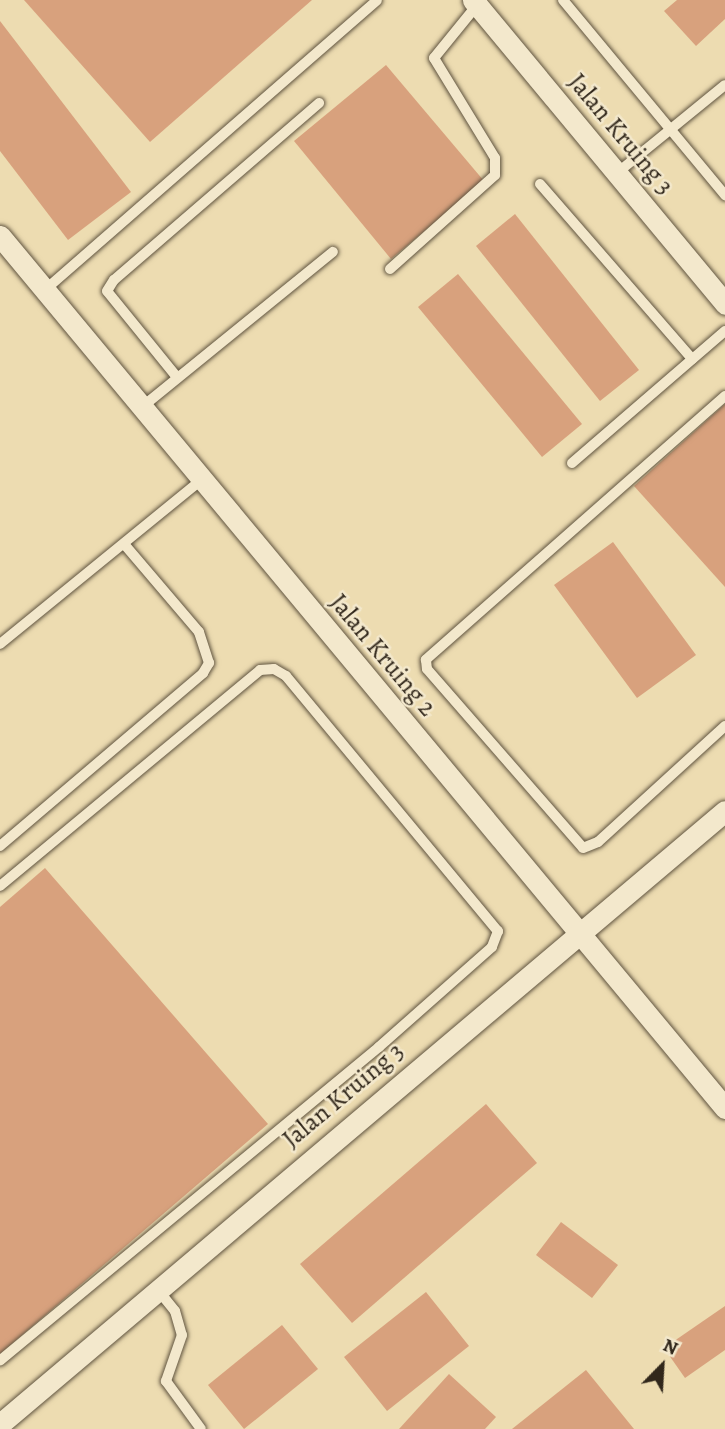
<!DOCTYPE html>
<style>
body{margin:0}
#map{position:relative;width:725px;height:1429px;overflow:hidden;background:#eddcb1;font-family:Alegreya,serif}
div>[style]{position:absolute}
.building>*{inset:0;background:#d8a17d}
.roads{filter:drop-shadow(0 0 2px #605440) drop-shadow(0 0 2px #605440)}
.service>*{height:10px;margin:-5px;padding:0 5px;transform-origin:5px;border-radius:5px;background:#f3e8cc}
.minor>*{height:21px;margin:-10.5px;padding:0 10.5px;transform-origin:10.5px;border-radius:10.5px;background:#f3e8cc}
span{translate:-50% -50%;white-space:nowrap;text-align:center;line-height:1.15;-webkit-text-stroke:5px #f3e8cc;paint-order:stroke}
.street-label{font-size:26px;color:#31271b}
.north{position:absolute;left:627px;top:1331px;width:70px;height:70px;-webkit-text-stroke:5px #f3e8cc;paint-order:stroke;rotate:24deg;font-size:19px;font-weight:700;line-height:28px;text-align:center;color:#31271b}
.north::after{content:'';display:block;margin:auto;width:24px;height:32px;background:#31271b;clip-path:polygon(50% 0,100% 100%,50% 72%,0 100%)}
</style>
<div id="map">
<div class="building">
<i style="clip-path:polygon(24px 0,312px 0,150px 142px)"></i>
<i style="clip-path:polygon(677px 0,725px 0,725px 19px,696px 46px,664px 11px)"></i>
<i style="clip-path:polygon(0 21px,131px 192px,68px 240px,0 151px)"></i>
<i style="clip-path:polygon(386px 65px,484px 181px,391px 259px,294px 141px)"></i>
<i style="clip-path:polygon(515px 214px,639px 370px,600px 401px,476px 246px)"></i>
<i style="clip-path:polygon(458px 274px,582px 424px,542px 457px,418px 307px)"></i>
<i style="clip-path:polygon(725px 404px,725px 587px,634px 486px)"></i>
<i style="clip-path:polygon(613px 542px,696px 655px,637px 698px,554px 585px)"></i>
<i style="clip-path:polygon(45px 868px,268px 1124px,0 1354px,0 907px)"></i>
<i style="clip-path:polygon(486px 1104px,537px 1163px,352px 1323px,300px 1264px)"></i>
<i style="clip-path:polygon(561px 1222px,618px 1265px,592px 1298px,536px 1255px)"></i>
<i style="clip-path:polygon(426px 1292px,469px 1346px,387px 1411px,344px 1357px)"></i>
<i style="clip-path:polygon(725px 1306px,725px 1350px,685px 1378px,664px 1348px)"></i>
<i style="clip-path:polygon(282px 1325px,318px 1369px,244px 1429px,208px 1385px)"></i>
<i style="clip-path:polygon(586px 1370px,634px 1429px,512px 1429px)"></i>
<i style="clip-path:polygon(449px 1374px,496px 1417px,485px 1429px,399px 1429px)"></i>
</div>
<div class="roads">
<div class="service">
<i style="left:563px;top:0;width:254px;rotate:50.3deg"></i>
<i style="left:617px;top:173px;width:139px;rotate:-39.2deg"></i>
<i style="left:540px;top:184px;width:232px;rotate:49deg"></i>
<i style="left:390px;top:269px;width:141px;rotate:-41.8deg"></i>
<i style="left:495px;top:175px;width:17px;rotate:-90deg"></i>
<i style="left:495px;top:158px;width:117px;rotate:-121.4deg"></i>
<i style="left:434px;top:58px;width:68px;rotate:-50.9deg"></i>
<i style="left:46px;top:289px;width:439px;rotate:-41.1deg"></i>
<i style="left:176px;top:376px;width:109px;rotate:-129.1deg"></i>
<i style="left:107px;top:291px;width:13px;rotate:-58deg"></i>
<i style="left:114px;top:280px;width:271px;rotate:-40.8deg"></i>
<i style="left:725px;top:396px;width:399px;rotate:138.6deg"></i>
<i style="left:426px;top:660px;width:9px;rotate:84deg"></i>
<i style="left:427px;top:669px;width:237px;rotate:48.9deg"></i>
<i style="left:583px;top:848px;width:16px;rotate:-22deg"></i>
<i style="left:598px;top:842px;width:172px;rotate:-42.4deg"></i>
<i style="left:142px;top:407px;width:246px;rotate:-39.1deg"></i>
<i style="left:572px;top:463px;width:202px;rotate:-40.8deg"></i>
<i style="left:0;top:644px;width:261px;rotate:-39.2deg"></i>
<i style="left:0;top:846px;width:267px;rotate:-40.4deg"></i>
<i style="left:203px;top:673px;width:12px;rotate:-59deg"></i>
<i style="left:209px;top:663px;width:33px;rotate:-108deg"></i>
<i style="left:199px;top:632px;width:114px;rotate:-130.4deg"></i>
<i style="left:0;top:886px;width:338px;rotate:-39.7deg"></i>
<i style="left:260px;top:670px;width:14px;rotate:-4deg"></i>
<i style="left:274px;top:669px;width:14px;rotate:30deg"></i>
<i style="left:286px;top:676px;width:332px;rotate:50.3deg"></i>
<i style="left:498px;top:931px;width:17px;rotate:111deg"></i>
<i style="left:492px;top:947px;width:151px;rotate:138.5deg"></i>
<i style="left:379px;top:1047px;width:492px;rotate:140.4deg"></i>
<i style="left:158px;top:1290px;width:27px;rotate:51deg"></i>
<i style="left:175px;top:1311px;width:25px;rotate:74deg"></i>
<i style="left:182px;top:1335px;width:49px;rotate:109.2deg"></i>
<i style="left:166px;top:1381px;width:59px;rotate:53.9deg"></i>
</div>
<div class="minor">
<i style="left:473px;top:0;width:395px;rotate:50.3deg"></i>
<i style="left:0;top:236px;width:1134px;rotate:50.26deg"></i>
<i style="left:0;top:1424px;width:949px;rotate:-40.22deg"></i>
</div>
</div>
<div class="street-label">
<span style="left:621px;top:134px;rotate:50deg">Jalan Kruing 3</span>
<span style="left:383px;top:655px;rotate:50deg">Jalan Kruing 2</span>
<span style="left:343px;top:1095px;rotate:-40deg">Jalan Kruing 3</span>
</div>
<div class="north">N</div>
</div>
